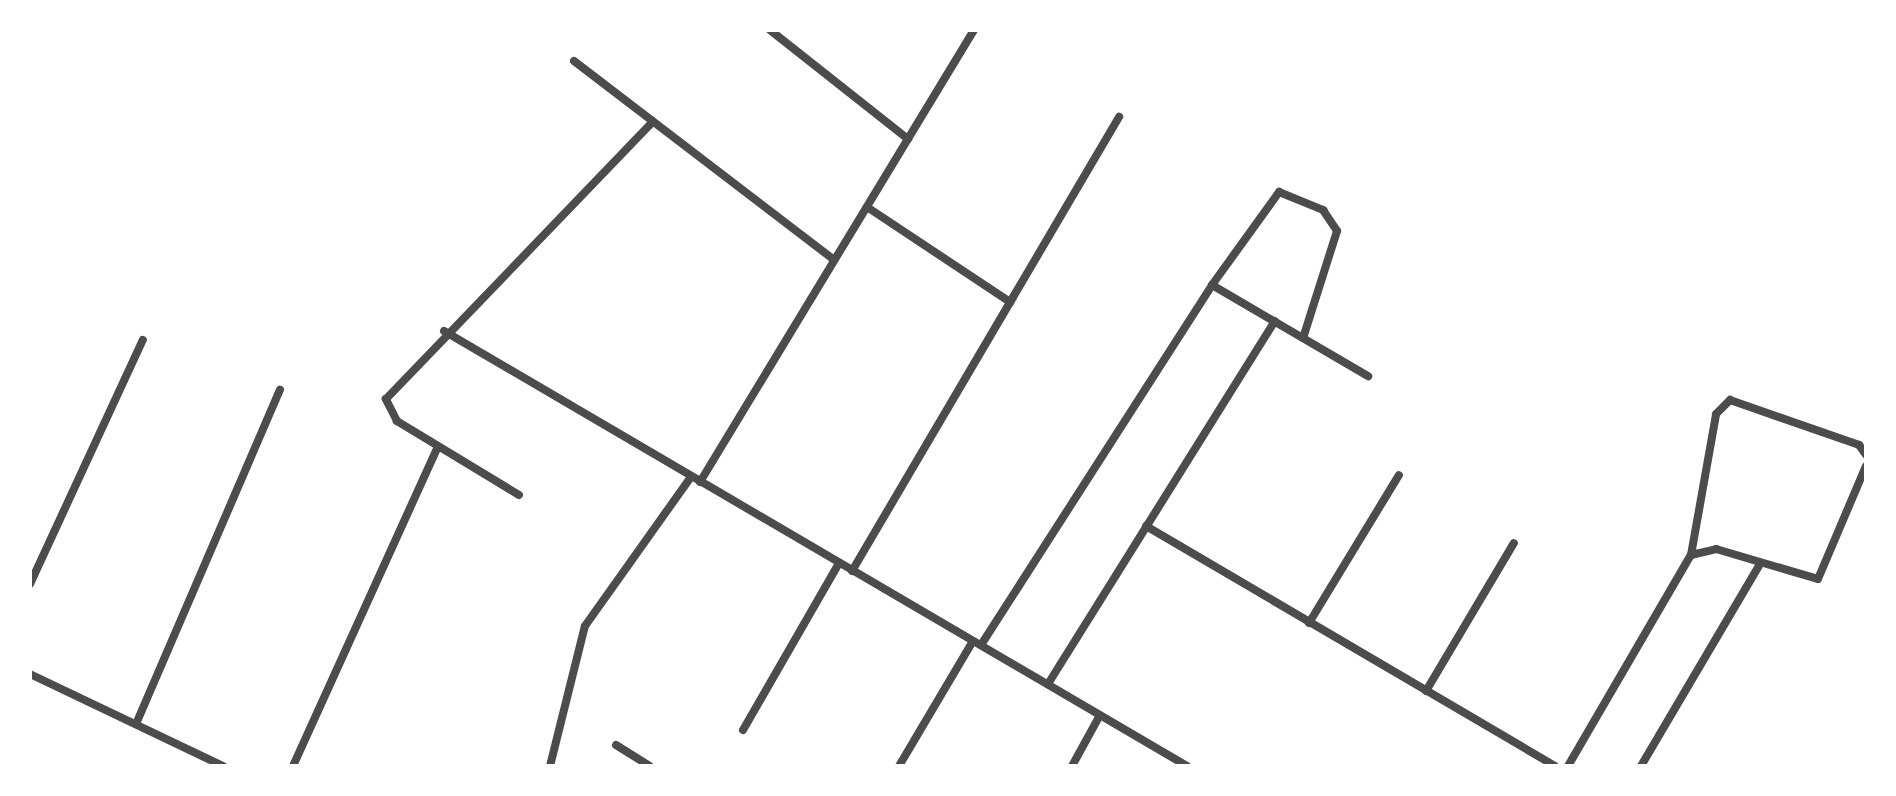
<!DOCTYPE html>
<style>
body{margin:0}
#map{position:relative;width:1896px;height:796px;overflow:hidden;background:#fff;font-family:"PT Sans Narrow",sans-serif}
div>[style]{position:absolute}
.minor>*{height:8px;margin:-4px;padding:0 4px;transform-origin:4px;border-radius:4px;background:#4c4c4c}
span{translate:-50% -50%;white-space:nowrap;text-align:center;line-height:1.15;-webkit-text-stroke:7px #fff;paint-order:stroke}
.frame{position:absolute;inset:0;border:32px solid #fff;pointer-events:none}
</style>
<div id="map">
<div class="minor">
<i style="left:770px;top:30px;width:176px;rotate:38.3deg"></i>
<i style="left:574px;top:61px;width:327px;rotate:37.4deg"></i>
<i style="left:867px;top:207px;width:172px;rotate:33.6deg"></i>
<i style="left:1212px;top:285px;width:181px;rotate:30.3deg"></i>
<i style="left:444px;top:331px;width:861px;rotate:30.35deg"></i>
<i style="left:700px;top:482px;width:529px;rotate:-58.78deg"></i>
<i style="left:519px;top:495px;width:143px;rotate:-148.8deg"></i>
<i style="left:397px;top:421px;width:25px;rotate:-117deg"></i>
<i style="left:386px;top:399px;width:385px;rotate:-46.1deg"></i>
<i style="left:1146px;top:526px;width:474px;rotate:30.4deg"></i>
<i style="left:1691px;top:555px;width:143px;rotate:-79.9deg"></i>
<i style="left:1716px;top:414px;width:20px;rotate:-45deg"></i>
<i style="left:1730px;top:400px;width:137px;rotate:19.2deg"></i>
<i style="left:1859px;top:445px;width:12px;rotate:55deg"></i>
<i style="left:852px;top:571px;width:527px;rotate:-59.54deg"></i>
<i style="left:30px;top:584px;width:269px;rotate:-65.2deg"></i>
<i style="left:1309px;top:623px;width:173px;rotate:-58.7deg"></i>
<i style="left:981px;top:645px;width:428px;rotate:-57.3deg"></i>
<i style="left:1212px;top:285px;width:115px;rotate:-54.2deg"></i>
<i style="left:1279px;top:192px;width:48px;rotate:22.2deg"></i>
<i style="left:1323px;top:210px;width:25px;rotate:56deg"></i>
<i style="left:1337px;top:231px;width:112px;rotate:107.6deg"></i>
<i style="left:30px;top:674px;width:214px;rotate:25.5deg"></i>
<i style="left:1048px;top:684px;width:428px;rotate:-58deg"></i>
<i style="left:1426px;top:691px;width:172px;rotate:-59.3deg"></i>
<i style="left:136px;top:724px;width:364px;rotate:-66.7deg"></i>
<i style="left:743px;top:730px;width:193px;rotate:-60.1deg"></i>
<i style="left:616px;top:745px;width:40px;rotate:32deg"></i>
<i style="left:293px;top:766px;width:351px;rotate:-65.6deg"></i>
<i style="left:550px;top:766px;width:144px;rotate:-76deg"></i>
<i style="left:585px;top:626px;width:183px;rotate:-54.6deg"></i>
<i style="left:899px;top:766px;width:145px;rotate:-59.4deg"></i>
<i style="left:1072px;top:766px;width:58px;rotate:-61.2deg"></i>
<i style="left:1568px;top:766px;width:244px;rotate:-59.8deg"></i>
<i style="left:1691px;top:555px;width:26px;rotate:-13deg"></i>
<i style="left:1716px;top:549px;width:106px;rotate:16.4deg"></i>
<i style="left:1818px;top:579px;width:123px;rotate:-67deg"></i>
<i style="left:1641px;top:766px;width:234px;rotate:-59.5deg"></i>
</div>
<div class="frame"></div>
</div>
